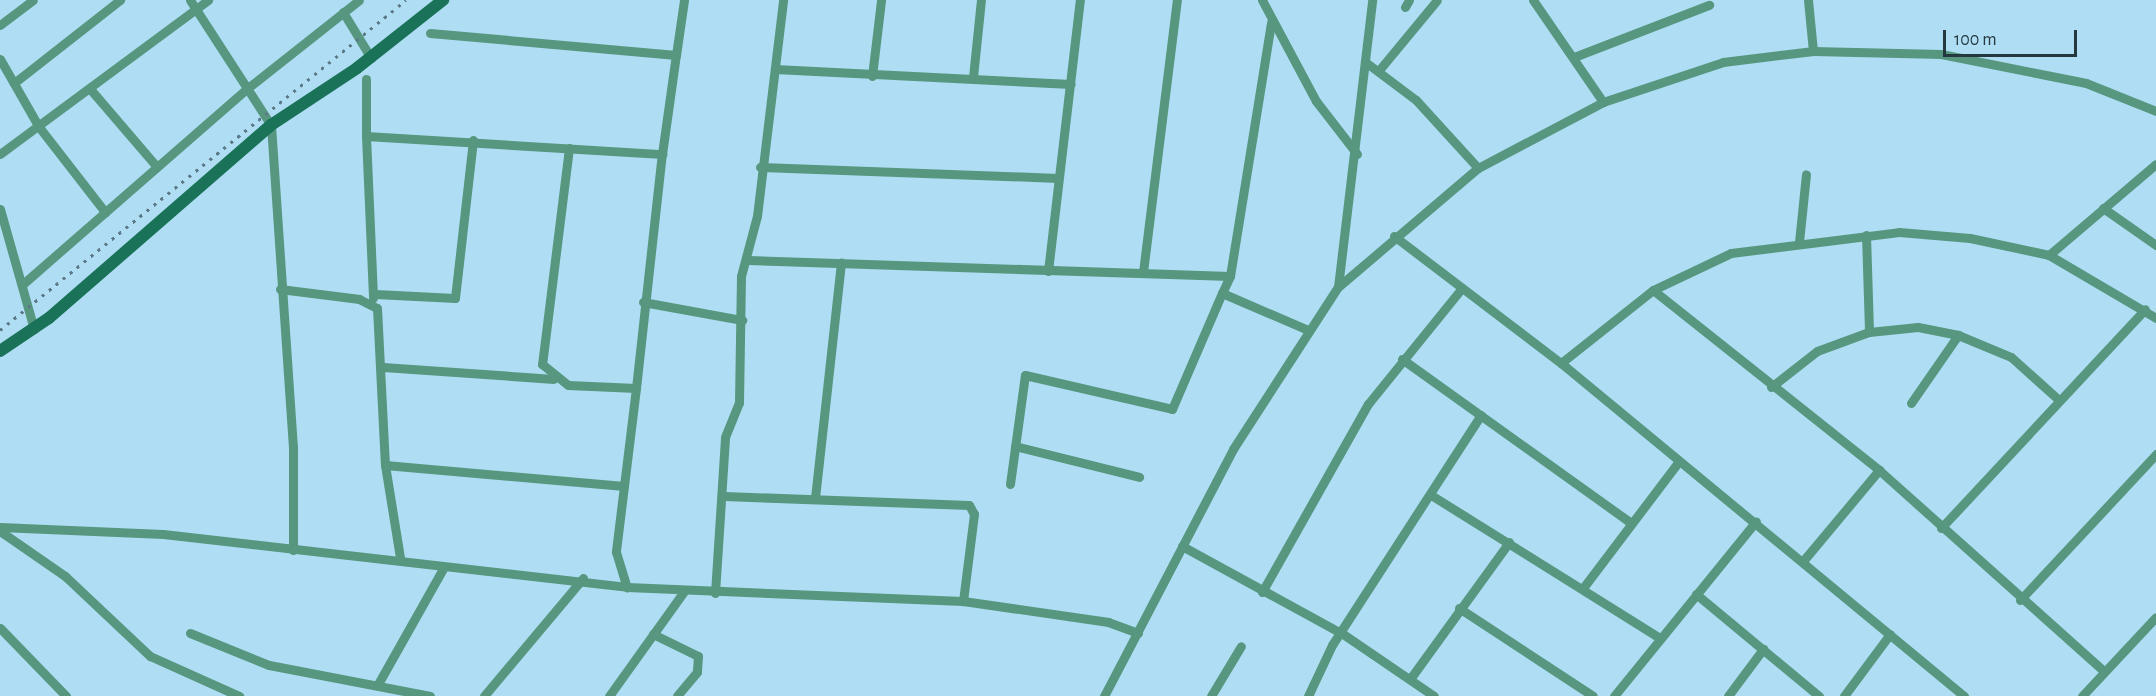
<!DOCTYPE html>
<style>
body{margin:0}
#map{position:relative;width:2156px;height:696px;overflow:hidden;background:#afdef4;font-family:"Alegreya Sans",sans-serif}
div>[style]{position:absolute}
.minor>*{height:9px;margin:-4.5px;padding:0 4.5px;transform-origin:4.5px;border-radius:4.5px;background:#57977f}
.secondary>*{height:12px;margin:-6px;padding:0 6px;transform-origin:6px;border-radius:6px;background:#1a7358}
.rail>*{height:3px;margin-top:-1.5px;transform-origin:0;background:repeating-linear-gradient(90deg,#5b7987 0 3px,transparent 0 9px)}
span{translate:-50% -50%;white-space:nowrap;text-align:center;line-height:1.15;-webkit-text-stroke:4.5px #afdef4;paint-order:stroke}
.scale{position:absolute;left:1943px;top:30px;width:134px;height:27px;box-sizing:border-box;border:3px solid #253840;border-top:0;padding-left:8px;font-size:18px;line-height:21px;white-space:nowrap;color:#253840;-webkit-text-stroke:4px #afdef4;paint-order:stroke}
</style>
<div id="map">
<div class="minor">
<i style="left:190px;top:0;width:149px;rotate:57.1deg"></i>
<i style="left:271px;top:125px;width:322px;rotate:86.1deg"></i>
<i style="left:293px;top:446px;width:104px;rotate:90deg"></i>
<i style="left:1262px;top:0;width:115px;rotate:61.9deg"></i>
<i style="left:1316px;top:101px;width:67px;rotate:52.3deg"></i>
<i style="left:1533px;top:0;width:124px;rotate:55.5deg"></i>
<i style="left:1808px;top:0;width:51px;rotate:84.4deg"></i>
<i style="left:1405px;top:7px;width:8px;rotate:-60deg"></i>
<i style="left:343px;top:12px;width:54px;rotate:58.7deg"></i>
<i style="left:0;top:25px;width:41px;rotate:-37.1deg"></i>
<i style="left:430px;top:33px;width:247px;rotate:5.1deg"></i>
<i style="left:676px;top:55px;width:56px;rotate:-81.7deg"></i>
<i style="left:1574px;top:57px;width:145px;rotate:-21.1deg"></i>
<i style="left:0;top:59px;width:78px;rotate:60.2deg"></i>
<i style="left:39px;top:127px;width:108px;rotate:52.2deg"></i>
<i style="left:1368px;top:64px;width:60px;rotate:36.9deg"></i>
<i style="left:1416px;top:100px;width:92px;rotate:47.6deg"></i>
<i style="left:775px;top:69px;width:296px;rotate:2.9deg"></i>
<i style="left:1380px;top:69px;width:89px;rotate:-50.4deg"></i>
<i style="left:872px;top:76px;width:77px;rotate:-83.2deg"></i>
<i style="left:973px;top:77px;width:77px;rotate:-84.1deg"></i>
<i style="left:366px;top:79px;width:57px;rotate:90deg"></i>
<i style="left:366px;top:136px;width:297px;rotate:3.5deg"></i>
<i style="left:662px;top:154px;width:100px;rotate:-82deg"></i>
<i style="left:14px;top:83px;width:135px;rotate:-38.1deg"></i>
<i style="left:91px;top:90px;width:101px;rotate:49.4deg"></i>
<i style="left:366px;top:136px;width:162px;rotate:87.5deg"></i>
<i style="left:569px;top:148px;width:218px;rotate:97.1deg"></i>
<i style="left:542px;top:364px;width:33px;rotate:39deg"></i>
<i style="left:568px;top:385px;width:68px;rotate:2.5deg"></i>
<i style="left:636px;top:388px;width:165px;rotate:97deg"></i>
<i style="left:616px;top:552px;width:37px;rotate:73deg"></i>
<i style="left:0;top:154px;width:259px;rotate:-36.5deg"></i>
<i style="left:760px;top:167px;width:298px;rotate:2.1deg"></i>
<i style="left:2103px;top:208px;width:65px;rotate:34.9deg"></i>
<i style="left:0;top:209px;width:125px;rotate:74.2deg"></i>
<i style="left:1866px;top:235px;width:97px;rotate:88.2deg"></i>
<i style="left:1394px;top:236px;width:210px;rotate:37.3deg"></i>
<i style="left:1561px;top:363px;width:523px;rotate:39.57deg"></i>
<i style="left:1799px;top:242px;width:68px;rotate:-84.1deg"></i>
<i style="left:2049px;top:255px;width:140px;rotate:-40.4deg"></i>
<i style="left:748px;top:260px;width:482px;rotate:1.9deg"></i>
<i style="left:1230px;top:276px;width:257px;rotate:-80.8deg"></i>
<i style="left:1048px;top:271px;width:273px;rotate:-83.3deg"></i>
<i style="left:1143px;top:272px;width:274px;rotate:-82.9deg"></i>
<i style="left:1230px;top:276px;width:19px;rotate:115deg"></i>
<i style="left:1222px;top:293px;width:94px;rotate:23.3deg"></i>
<i style="left:24px;top:283px;width:298px;rotate:-41.1deg"></i>
<i style="left:249px;top:87px;width:140px;rotate:-38.3deg"></i>
<i style="left:1338px;top:287px;width:289px;rotate:-83.2deg"></i>
<i style="left:280px;top:289px;width:80px;rotate:7.2deg"></i>
<i style="left:359px;top:299px;width:20px;rotate:27deg"></i>
<i style="left:377px;top:308px;width:157px;rotate:87.1deg"></i>
<i style="left:385px;top:465px;width:94px;rotate:80.8deg"></i>
<i style="left:1653px;top:290px;width:289px;rotate:38.5deg"></i>
<i style="left:1879px;top:470px;width:302px;rotate:41.8deg"></i>
<i style="left:375px;top:294px;width:80px;rotate:2.9deg"></i>
<i style="left:455px;top:298px;width:159px;rotate:-83.5deg"></i>
<i style="left:643px;top:302px;width:101px;rotate:10.3deg"></i>
<i style="left:1402px;top:359px;width:280px;rotate:35.6deg"></i>
<i style="left:1561px;top:363px;width:117px;rotate:-38.4deg"></i>
<i style="left:1653px;top:290px;width:86px;rotate:-25.4deg"></i>
<i style="left:1731px;top:253px;width:169px;rotate:-7.1deg"></i>
<i style="left:1899px;top:232px;width:71px;rotate:4.8deg"></i>
<i style="left:1970px;top:238px;width:81px;rotate:12.1deg"></i>
<i style="left:2049px;top:255px;width:124px;rotate:30.5deg"></i>
<i style="left:383px;top:367px;width:171px;rotate:4deg"></i>
<i style="left:1771px;top:387px;width:58px;rotate:-38deg"></i>
<i style="left:1817px;top:351px;width:55px;rotate:-20.1deg"></i>
<i style="left:1869px;top:332px;width:49px;rotate:-5.8deg"></i>
<i style="left:1918px;top:327px;width:41px;rotate:11.3deg"></i>
<i style="left:1958px;top:335px;width:57px;rotate:22.5deg"></i>
<i style="left:2011px;top:357px;width:64px;rotate:41.9deg"></i>
<i style="left:636px;top:388px;width:235px;rotate:-83.7deg"></i>
<i style="left:1911px;top:403px;width:83px;rotate:-55.3deg"></i>
<i style="left:1015px;top:446px;width:128px;rotate:14deg"></i>
<i style="left:385px;top:465px;width:240px;rotate:5deg"></i>
<i style="left:1010px;top:484px;width:110px;rotate:-82.2deg"></i>
<i style="left:1025px;top:375px;width:151px;rotate:13deg"></i>
<i style="left:1172px;top:409px;width:126px;rotate:-66.7deg"></i>
<i style="left:1431px;top:495px;width:270px;rotate:32deg"></i>
<i style="left:724px;top:496px;width:245px;rotate:2.1deg"></i>
<i style="left:969px;top:505px;width:10px;rotate:61deg"></i>
<i style="left:974px;top:514px;width:88px;rotate:97.2deg"></i>
<i style="left:815px;top:498px;width:237px;rotate:-83.7deg"></i>
<i style="left:0;top:527px;width:163px;rotate:2.5deg"></i>
<i style="left:163px;top:534px;width:467px;rotate:6.5deg"></i>
<i style="left:627px;top:587px;width:336px;rotate:2.4deg"></i>
<i style="left:963px;top:601px;width:147px;rotate:8.2deg"></i>
<i style="left:1108px;top:622px;width:32px;rotate:20deg"></i>
<i style="left:1941px;top:528px;width:299px;rotate:-47deg"></i>
<i style="left:0;top:531px;width:79px;rotate:34.7deg"></i>
<i style="left:65px;top:576px;width:117px;rotate:43.3deg"></i>
<i style="left:150px;top:656px;width:98px;rotate:24.2deg"></i>
<i style="left:1182px;top:546px;width:183px;rotate:28.7deg"></i>
<i style="left:1343px;top:634px;width:110px;rotate:34.3deg"></i>
<i style="left:1803px;top:561px;width:119px;rotate:-50.1deg"></i>
<i style="left:1583px;top:588px;width:159px;rotate:-52.9deg"></i>
<i style="left:1262px;top:592px;width:216px;rotate:-60.6deg"></i>
<i style="left:1368px;top:404px;width:148px;rotate:-51deg"></i>
<i style="left:715px;top:593px;width:156px;rotate:-86.3deg"></i>
<i style="left:725px;top:437px;width:37px;rotate:-68deg"></i>
<i style="left:739px;top:403px;width:127px;rotate:-89.1deg"></i>
<i style="left:741px;top:276px;width:62px;rotate:-75.1deg"></i>
<i style="left:757px;top:216px;width:218px;rotate:-83.1deg"></i>
<i style="left:1696px;top:594px;width:160px;rotate:39.7deg"></i>
<i style="left:2020px;top:600px;width:200px;rotate:-47deg"></i>
<i style="left:1459px;top:608px;width:160px;rotate:33.3deg"></i>
<i style="left:0;top:628px;width:95px;rotate:45.9deg"></i>
<i style="left:190px;top:633px;width:85px;rotate:22.1deg"></i>
<i style="left:269px;top:665px;width:164px;rotate:10.9deg"></i>
<i style="left:653px;top:634px;width:50px;rotate:26.1deg"></i>
<i style="left:698px;top:656px;width:16px;rotate:94deg"></i>
<i style="left:697px;top:672px;width:31px;rotate:130deg"></i>
<i style="left:1410px;top:679px;width:169px;rotate:-54.1deg"></i>
<i style="left:378px;top:684px;width:134px;rotate:-60.6deg"></i>
<i style="left:484px;top:696px;width:154px;rotate:-50deg"></i>
<i style="left:609px;top:696px;width:130px;rotate:-54.4deg"></i>
<i style="left:1104px;top:696px;width:279px;rotate:-62.4deg"></i>
<i style="left:1233px;top:449px;width:193px;rotate:-57.1deg"></i>
<i style="left:1338px;top:287px;width:184px;rotate:-40.4deg"></i>
<i style="left:1478px;top:168px;width:141px;rotate:-27.8deg"></i>
<i style="left:1603px;top:102px;width:126px;rotate:-18.4deg"></i>
<i style="left:1723px;top:62px;width:91px;rotate:-7deg"></i>
<i style="left:1813px;top:51px;width:128px;rotate:1.3deg"></i>
<i style="left:1941px;top:54px;width:148px;rotate:11.3deg"></i>
<i style="left:2086px;top:83px;width:75px;rotate:21.8deg"></i>
<i style="left:1211px;top:696px;width:58px;rotate:-59deg"></i>
<i style="left:1308px;top:696px;width:56px;rotate:-64.8deg"></i>
<i style="left:1332px;top:645px;width:274px;rotate:-57.1deg"></i>
<i style="left:1614px;top:696px;width:225px;rotate:-50.9deg"></i>
<i style="left:1728px;top:696px;width:59px;rotate:-53.3deg"></i>
<i style="left:1844px;top:696px;width:77px;rotate:-53.4deg"></i>
<i style="left:2082px;top:696px;width:108px;rotate:-46.9deg"></i>
</div>
<div class="secondary">
<i style="left:0;top:351px;width:59px;rotate:-34deg"></i>
<i style="left:49px;top:318px;width:294px;rotate:-41deg"></i>
<i style="left:271px;top:125px;width:103px;rotate:-33.5deg"></i>
<i style="left:357px;top:68px;width:110px;rotate:-38.3deg"></i>
</div>
<div class="rail">
<i style="left:0;top:330px;width:523px;rotate:-39.1deg"></i>
</div>
<div class="scale">100 m</div>
</div>
